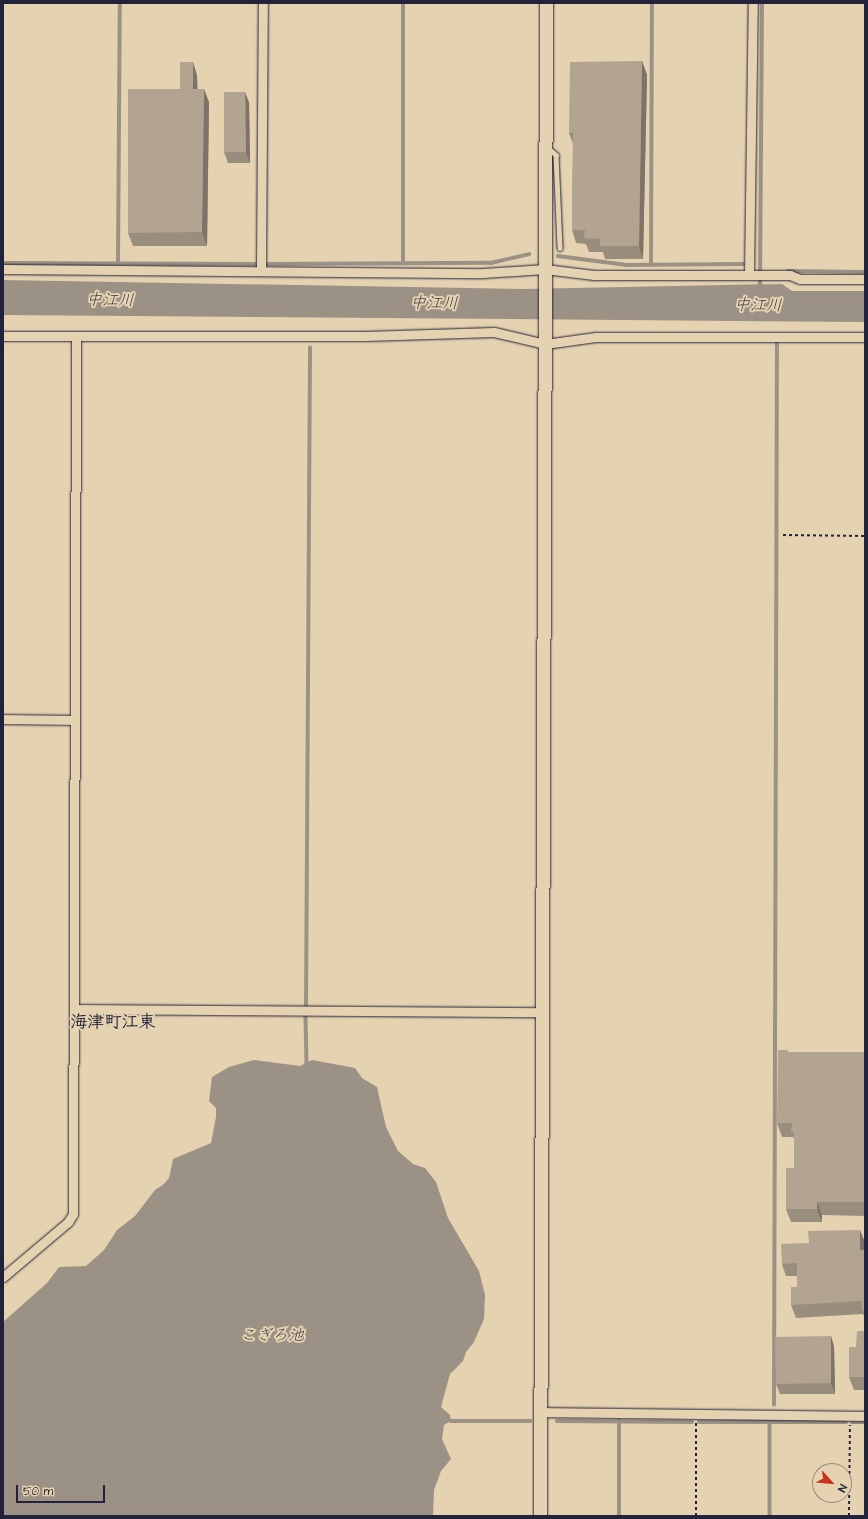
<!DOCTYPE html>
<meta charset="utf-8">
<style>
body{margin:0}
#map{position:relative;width:868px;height:1519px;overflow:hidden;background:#e5d2b0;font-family:"Architects Daughter","Klee One",sans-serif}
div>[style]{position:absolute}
.water>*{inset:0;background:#9c9185}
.stream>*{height:3.5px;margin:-1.75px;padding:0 1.75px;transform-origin:1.75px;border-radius:1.75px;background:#9c9185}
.path>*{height:2px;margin-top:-1px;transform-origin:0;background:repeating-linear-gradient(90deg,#22223b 0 3px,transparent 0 6px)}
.roads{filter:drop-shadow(0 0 1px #22223b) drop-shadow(0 0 1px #22223b)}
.lane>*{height:4.5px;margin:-2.25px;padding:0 2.25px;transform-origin:2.25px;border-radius:2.25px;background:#e5d2b0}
.street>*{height:9px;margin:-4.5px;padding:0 4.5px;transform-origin:4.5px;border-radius:4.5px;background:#e5d2b0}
.secondary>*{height:13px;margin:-6.5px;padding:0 6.5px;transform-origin:6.5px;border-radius:6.5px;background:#e5d2b0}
.wall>*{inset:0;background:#998d7d}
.shaded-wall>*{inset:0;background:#7d7366}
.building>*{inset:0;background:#b2a491}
span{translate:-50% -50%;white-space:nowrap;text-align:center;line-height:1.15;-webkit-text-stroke:4px #e5d2b0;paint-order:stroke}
.water-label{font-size:16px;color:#403e4e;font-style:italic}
.quarter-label{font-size:17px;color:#22223b;font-weight:700}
.frame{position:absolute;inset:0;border:4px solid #22223b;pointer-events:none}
.north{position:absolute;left:812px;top:1463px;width:40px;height:40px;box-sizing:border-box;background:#e5d2b0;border:1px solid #978c81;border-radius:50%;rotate:117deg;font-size:11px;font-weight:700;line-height:16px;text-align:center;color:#22223b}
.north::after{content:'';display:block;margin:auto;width:14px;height:18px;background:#c8321e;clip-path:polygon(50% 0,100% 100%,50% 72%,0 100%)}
.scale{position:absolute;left:16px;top:1485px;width:89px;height:18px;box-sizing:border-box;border:2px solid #22223b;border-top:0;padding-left:5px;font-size:12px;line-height:14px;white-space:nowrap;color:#22223b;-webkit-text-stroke:3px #e5d2b0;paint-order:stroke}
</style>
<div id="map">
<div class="water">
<i style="clip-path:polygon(3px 280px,523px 289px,782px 284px,792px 291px,865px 291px,865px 322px,3px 315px)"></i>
<i style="clip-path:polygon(254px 1060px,300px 1066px,312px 1060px,355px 1068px,362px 1078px,377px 1087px,386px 1127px,398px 1151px,413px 1164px,425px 1168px,436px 1182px,448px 1218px,479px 1271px,485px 1295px,484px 1319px,474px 1342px,466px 1352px,463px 1361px,450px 1374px,441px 1407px,450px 1415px,451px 1421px,444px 1425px,442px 1439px,451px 1459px,441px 1471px,434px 1490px,433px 1516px,3px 1516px,3px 1322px,47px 1283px,59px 1267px,86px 1266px,104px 1250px,117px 1230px,135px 1216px,155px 1190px,164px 1184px,169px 1178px,173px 1159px,211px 1143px,216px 1117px,216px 1108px,209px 1101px,212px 1077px,229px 1067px)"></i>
</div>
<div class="stream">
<i style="left:558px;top:256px;width:69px;rotate:7.5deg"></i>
<i style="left:626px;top:265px;width:117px;rotate:-0.5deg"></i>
<i style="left:118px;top:262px;width:259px;rotate:-89.6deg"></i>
<i style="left:3px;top:263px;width:252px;rotate:0.2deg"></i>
<i style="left:403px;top:263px;width:260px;rotate:-90deg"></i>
<i style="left:267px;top:264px;width:224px;rotate:-0.3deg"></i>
<i style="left:491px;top:263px;width:39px;rotate:-13deg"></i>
<i style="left:651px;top:264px;width:261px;rotate:-89.8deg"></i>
<i style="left:788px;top:271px;width:77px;rotate:0.7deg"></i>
<i style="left:760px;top:288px;width:285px;rotate:-89.6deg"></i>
<i style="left:306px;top:1007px;width:659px;rotate:-89.65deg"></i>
<i style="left:306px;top:1016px;width:48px;rotate:88.8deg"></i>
<i style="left:774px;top:1405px;width:1065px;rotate:-89.84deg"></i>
<i style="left:451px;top:1421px;width:79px"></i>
<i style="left:557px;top:1421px;width:135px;rotate:0.4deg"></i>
<i style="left:699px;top:1422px;width:147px"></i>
<i style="left:770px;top:1422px;width:94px;rotate:90deg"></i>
<i style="left:852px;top:1422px;width:13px"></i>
<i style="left:619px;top:1516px;width:95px;rotate:-90deg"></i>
</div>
<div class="path">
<i style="left:783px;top:535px;width:82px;rotate:0.7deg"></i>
<i style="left:696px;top:1516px;width:93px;rotate:-90deg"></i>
<i style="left:849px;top:1516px;width:91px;rotate:-89.4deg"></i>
</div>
<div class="roads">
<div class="lane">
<i style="left:548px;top:148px;width:11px;rotate:41deg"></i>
<i style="left:556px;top:155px;width:93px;rotate:87.5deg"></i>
</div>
<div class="street">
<i style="left:3px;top:269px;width:480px;rotate:0.5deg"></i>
<i style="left:483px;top:273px;width:62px;rotate:-3.7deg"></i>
<i style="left:545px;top:269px;width:49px;rotate:7deg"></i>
<i style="left:594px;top:275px;width:196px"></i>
<i style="left:790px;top:275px;width:11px;rotate:22deg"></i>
<i style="left:800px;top:279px;width:65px"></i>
<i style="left:261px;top:270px;width:267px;rotate:-89.6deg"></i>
<i style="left:749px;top:275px;width:272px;rotate:-89.2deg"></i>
<i style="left:3px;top:336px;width:362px"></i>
<i style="left:365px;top:336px;width:129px;rotate:-1.8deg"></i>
<i style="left:494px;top:332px;width:52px;rotate:13.2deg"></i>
<i style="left:545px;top:344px;width:51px;rotate:-7.8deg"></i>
<i style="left:596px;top:337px;width:269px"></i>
<i style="left:3px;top:719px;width:72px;rotate:0.8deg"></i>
<i style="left:74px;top:1009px;width:467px;rotate:0.4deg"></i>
<i style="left:3px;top:1277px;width:85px;rotate:-40.2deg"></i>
<i style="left:68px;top:1222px;width:9px;rotate:-58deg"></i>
<i style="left:73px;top:1214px;width:877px;rotate:-89.8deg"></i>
<i style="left:540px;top:1412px;width:325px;rotate:0.7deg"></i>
</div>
<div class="secondary">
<i style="left:540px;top:1516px;width:1513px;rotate:-89.77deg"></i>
</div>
</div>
<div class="wall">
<i style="clip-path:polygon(642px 61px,647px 75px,643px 259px,605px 259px,603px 252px,589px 252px,586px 244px,576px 243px,572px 230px,573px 144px,569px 133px)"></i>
<i style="clip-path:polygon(197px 75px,197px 89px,209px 102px,207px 246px,133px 246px,128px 233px)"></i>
<i style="clip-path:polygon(249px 102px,250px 163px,228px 163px,224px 152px)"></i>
<i style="clip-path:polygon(788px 1050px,788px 1052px,865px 1052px,865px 1216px,822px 1215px,822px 1222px,791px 1222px,786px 1209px,794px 1168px,794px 1139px,793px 1137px,782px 1137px,777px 1123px)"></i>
<i style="clip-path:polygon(860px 1230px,865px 1243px,865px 1319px,863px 1314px,796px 1318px,791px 1305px,797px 1287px,797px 1276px,786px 1276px,782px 1264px)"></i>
<i style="clip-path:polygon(865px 1331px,865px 1390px,854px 1390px,849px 1377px,856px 1347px)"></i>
<i style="clip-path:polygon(831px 1336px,834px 1347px,835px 1394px,780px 1394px,776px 1384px)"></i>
</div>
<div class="shaded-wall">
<i style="clip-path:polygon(642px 61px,647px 75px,643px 259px,639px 246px)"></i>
<i style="clip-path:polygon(193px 62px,197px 75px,198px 102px,193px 89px)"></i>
<i style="clip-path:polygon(204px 89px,209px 102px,207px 246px,202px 232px)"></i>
<i style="clip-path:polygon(245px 92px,249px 102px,250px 163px,246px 152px)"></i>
<i style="clip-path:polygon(817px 1202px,822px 1215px,822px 1222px,817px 1209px)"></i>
<i style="clip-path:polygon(860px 1230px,865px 1243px,865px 1263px,860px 1250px)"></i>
<i style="clip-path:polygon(831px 1336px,834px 1347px,835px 1394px,831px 1383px)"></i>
</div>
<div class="building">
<i style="clip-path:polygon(642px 61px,639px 246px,600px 246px,600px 239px,584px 238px,585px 230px,572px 230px,573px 133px,569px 133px,570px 62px)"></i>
<i style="clip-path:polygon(180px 62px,193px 62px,193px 89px,204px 89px,202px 232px,128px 233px,128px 89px,180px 89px)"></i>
<i style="clip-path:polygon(224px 92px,245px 92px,246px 152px,224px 152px)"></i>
<i style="clip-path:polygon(778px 1050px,788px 1050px,788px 1052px,865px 1052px,865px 1202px,817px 1202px,817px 1209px,786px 1209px,786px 1168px,794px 1168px,794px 1132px,791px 1132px,792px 1123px,777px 1123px)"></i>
<i style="clip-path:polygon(860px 1230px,860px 1250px,865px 1250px,865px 1311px,862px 1311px,862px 1301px,791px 1305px,791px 1287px,797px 1287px,797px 1263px,782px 1264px,781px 1244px,809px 1243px,808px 1231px)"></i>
<i style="clip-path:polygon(857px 1331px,865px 1331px,865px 1377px,849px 1377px,849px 1347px,856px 1347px)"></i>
<i style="clip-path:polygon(831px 1336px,831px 1383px,776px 1384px,775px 1337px)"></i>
</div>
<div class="water-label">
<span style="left:110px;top:300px;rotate:1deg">中江川</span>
<span style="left:434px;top:303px;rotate:1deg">中江川</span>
<span style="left:758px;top:305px;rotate:1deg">中江川</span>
<span style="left:272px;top:1335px">こぎろ池</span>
</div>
<div class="quarter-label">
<span style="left:113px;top:1023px">海津町江東</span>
</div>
<div class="frame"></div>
<div class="north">N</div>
<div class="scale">50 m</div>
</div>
